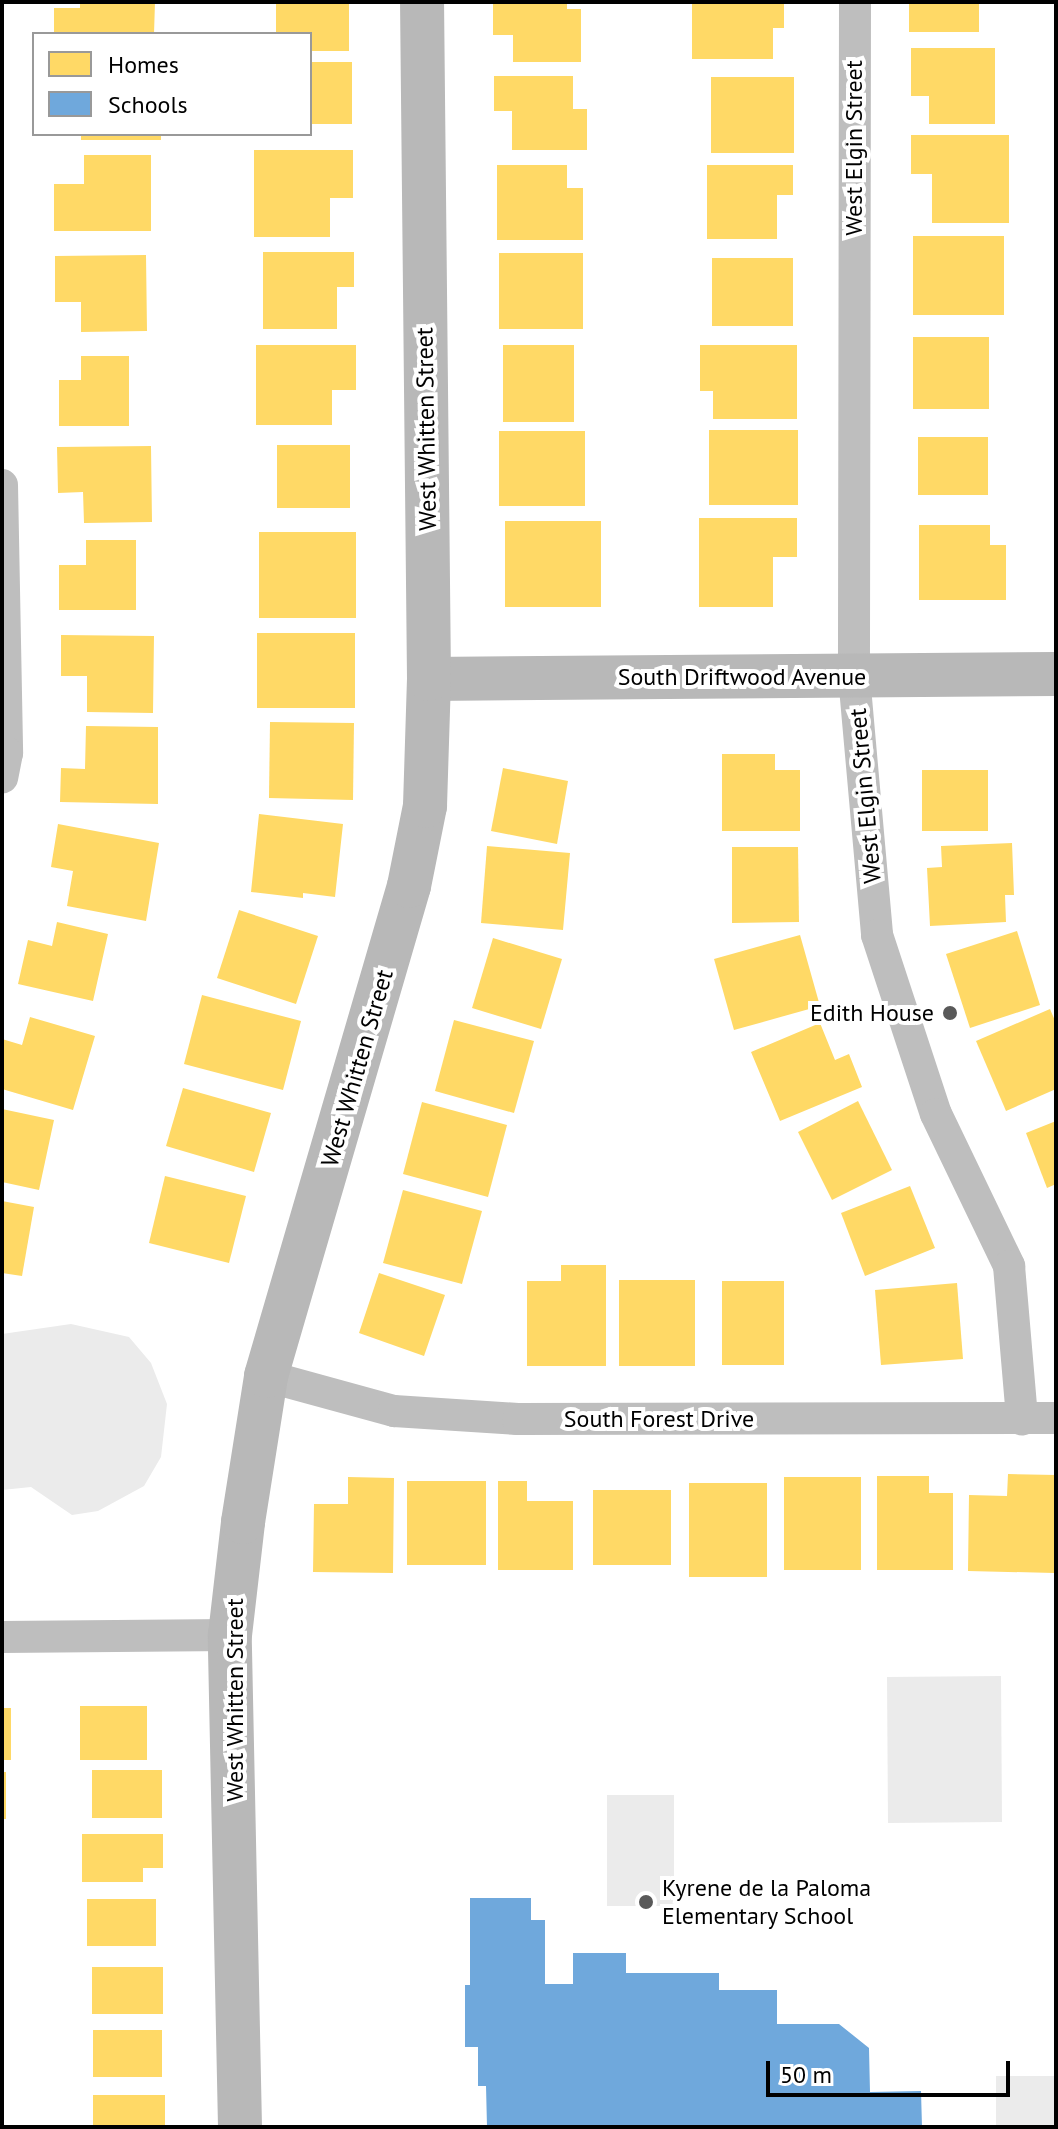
<!DOCTYPE html>
<style>
body{margin:0}
#map{position:relative;width:1058px;height:2129px;overflow:hidden;background:#fff;font-family:"PT Sans",sans-serif}
div>[style]{position:absolute}
.green>*{inset:0;background:#ebebeb}
.homes>*{inset:0;background:#ffd966}
.schools>*{inset:0;background:#6fa8dc}
.street>*{height:32px;margin:-16px;padding:0 16px;transform-origin:16px;border-radius:16px;background:#bebebe}
.secondary>*{height:44px;margin:-22px;padding:0 22px;transform-origin:22px;border-radius:22px;background:#b8b8b8}
.dots>*{width:22px;height:22px;translate:-50% -50%;box-sizing:border-box;border:4px solid #fff;border-radius:50%}
span{translate:-50% -50%;white-space:nowrap;text-align:center;line-height:1.15;-webkit-text-stroke:8px #fff;paint-order:stroke}
.street-label{font-size:24px;color:#000}
.poi-label{font-size:24px;color:#000}
.right{translate:-100% -50%;text-align:right}
.left{translate:0 -50%;text-align:left}
.frame{position:absolute;inset:0;border:4px solid #000;pointer-events:none}
.legend{position:absolute;left:32px;top:32px;width:280px;height:104px;box-sizing:border-box;background:#fff;border:2px solid #999;margin:0;padding:10px 14px;list-style:none;font-size:24px;color:#000}
.legend li{display:flex;align-items:center;gap:16px;height:40px}
.legend b{width:40px;border:2px solid #999}
.scale{position:absolute;left:766px;top:2061px;width:244px;height:36px;box-sizing:border-box;border:4px solid #000;border-top:0;padding-left:10px;font-size:24px;line-height:28px;white-space:nowrap;color:#000;-webkit-text-stroke:6px #fff;paint-order:stroke}
</style>
<div id="map">
<div class="green">
<i style="clip-path:polygon(71px 1324px,129px 1337px,151px 1363px,167px 1404px,161px 1457px,144px 1486px,98px 1511px,72px 1515px,31px 1487px,2px 1490px,2px 1334px)"></i>
<i style="clip-path:polygon(1001px 1676px,1002px 1822px,888px 1823px,887px 1677px)"></i>
<i style="clip-path:polygon(607px 1795px,674px 1795px,674px 1906px,607px 1906px)"></i>
<i style="clip-path:polygon(996px 2076px,1056px 2076px,1056px 2127px,996px 2127px)"></i>
</div>
<div class="homes">
<i style="clip-path:polygon(80px 2px,155px 2px,154px 34px,54px 34px,54px 8px,80px 8px)"></i>
<i style="clip-path:polygon(276px 2px,349px 2px,349px 51px,310px 51px,310px 34px,276px 34px)"></i>
<i style="clip-path:polygon(493px 2px,567px 2px,567px 9px,581px 9px,581px 62px,513px 62px,513px 35px,493px 35px)"></i>
<i style="clip-path:polygon(692px 2px,784px 2px,784px 28px,773px 28px,773px 59px,692px 59px)"></i>
<i style="clip-path:polygon(909px 2px,979px 2px,979px 32px,909px 32px)"></i>
<i style="clip-path:polygon(911px 48px,995px 48px,995px 124px,929px 124px,929px 96px,911px 96px)"></i>
<i style="clip-path:polygon(310px 62px,352px 62px,352px 124px,310px 124px)"></i>
<i style="clip-path:polygon(494px 76px,573px 76px,573px 109px,587px 109px,587px 150px,512px 150px,512px 111px,494px 111px)"></i>
<i style="clip-path:polygon(711px 77px,794px 77px,794px 153px,711px 153px)"></i>
<i style="clip-path:polygon(81px 134px,161px 134px,161px 140px,81px 140px)"></i>
<i style="clip-path:polygon(911px 135px,1009px 135px,1009px 223px,932px 223px,932px 174px,911px 174px)"></i>
<i style="clip-path:polygon(254px 150px,353px 150px,353px 198px,330px 198px,330px 237px,254px 237px)"></i>
<i style="clip-path:polygon(84px 155px,151px 155px,151px 231px,54px 231px,54px 184px,84px 184px)"></i>
<i style="clip-path:polygon(497px 165px,567px 165px,567px 188px,583px 188px,583px 240px,497px 240px)"></i>
<i style="clip-path:polygon(707px 165px,793px 165px,793px 195px,777px 195px,777px 239px,707px 239px)"></i>
<i style="clip-path:polygon(913px 236px,1004px 236px,1004px 315px,913px 315px)"></i>
<i style="clip-path:polygon(263px 252px,354px 252px,354px 287px,337px 287px,337px 329px,263px 329px)"></i>
<i style="clip-path:polygon(499px 253px,583px 253px,583px 329px,499px 329px)"></i>
<i style="clip-path:polygon(146px 255px,147px 331px,81px 332px,81px 302px,55px 302px,55px 256px)"></i>
<i style="clip-path:polygon(712px 258px,793px 258px,793px 326px,712px 326px)"></i>
<i style="clip-path:polygon(913px 337px,989px 337px,989px 409px,913px 409px)"></i>
<i style="clip-path:polygon(256px 345px,356px 345px,356px 390px,332px 390px,332px 425px,256px 425px)"></i>
<i style="clip-path:polygon(503px 345px,574px 345px,574px 422px,503px 422px)"></i>
<i style="clip-path:polygon(700px 345px,797px 345px,797px 419px,713px 419px,713px 391px,700px 391px)"></i>
<i style="clip-path:polygon(81px 356px,129px 356px,129px 426px,59px 426px,59px 380px,81px 380px)"></i>
<i style="clip-path:polygon(709px 430px,798px 430px,798px 505px,709px 505px)"></i>
<i style="clip-path:polygon(499px 431px,585px 431px,585px 506px,499px 506px)"></i>
<i style="clip-path:polygon(918px 437px,988px 437px,988px 495px,918px 495px)"></i>
<i style="clip-path:polygon(277px 445px,350px 445px,350px 508px,277px 508px)"></i>
<i style="clip-path:polygon(151px 446px,152px 522px,84px 523px,83px 492px,58px 493px,57px 447px)"></i>
<i style="clip-path:polygon(699px 518px,797px 518px,797px 557px,773px 557px,773px 607px,699px 607px)"></i>
<i style="clip-path:polygon(505px 521px,601px 521px,601px 607px,505px 607px)"></i>
<i style="clip-path:polygon(919px 525px,990px 525px,990px 545px,1006px 545px,1006px 600px,919px 600px)"></i>
<i style="clip-path:polygon(259px 532px,356px 532px,356px 618px,259px 618px)"></i>
<i style="clip-path:polygon(86px 540px,136px 540px,136px 610px,59px 610px,59px 565px,86px 565px)"></i>
<i style="clip-path:polygon(257px 633px,355px 633px,355px 708px,257px 708px)"></i>
<i style="clip-path:polygon(61px 635px,154px 636px,153px 713px,87px 712px,87px 676px,61px 676px)"></i>
<i style="clip-path:polygon(270px 722px,354px 723px,353px 800px,269px 798px)"></i>
<i style="clip-path:polygon(86px 726px,158px 727px,158px 804px,60px 802px,61px 768px,85px 769px)"></i>
<i style="clip-path:polygon(722px 754px,775px 754px,775px 770px,800px 770px,800px 831px,722px 831px)"></i>
<i style="clip-path:polygon(503px 768px,568px 781px,557px 844px,491px 831px)"></i>
<i style="clip-path:polygon(922px 770px,988px 770px,988px 831px,922px 831px)"></i>
<i style="clip-path:polygon(259px 814px,343px 824px,335px 897px,303px 893px,303px 898px,251px 892px)"></i>
<i style="clip-path:polygon(58px 824px,159px 843px,146px 921px,67px 906px,73px 871px,51px 867px)"></i>
<i style="clip-path:polygon(1012px 843px,1014px 895px,1005px 895px,1006px 922px,930px 926px,927px 868px,942px 867px,941px 846px)"></i>
<i style="clip-path:polygon(487px 846px,570px 853px,563px 930px,481px 923px)"></i>
<i style="clip-path:polygon(732px 847px,798px 847px,799px 922px,732px 923px)"></i>
<i style="clip-path:polygon(239px 910px,318px 936px,296px 1004px,217px 978px)"></i>
<i style="clip-path:polygon(57px 922px,108px 934px,93px 1001px,18px 984px,28px 940px,52px 946px)"></i>
<i style="clip-path:polygon(1017px 931px,1040px 1005px,970px 1028px,946px 954px)"></i>
<i style="clip-path:polygon(800px 935px,820px 1006px,734px 1030px,714px 959px)"></i>
<i style="clip-path:polygon(493px 938px,562px 959px,541px 1029px,472px 1008px)"></i>
<i style="clip-path:polygon(202px 995px,301px 1021px,283px 1090px,184px 1064px)"></i>
<i style="clip-path:polygon(1050px 1009px,1056px 1023px,1056px 1089px,1006px 1111px,976px 1041px)"></i>
<i style="clip-path:polygon(30px 1017px,95px 1036px,73px 1110px,2px 1089px,2px 1039px,22px 1045px)"></i>
<i style="clip-path:polygon(454px 1020px,534px 1041px,514px 1113px,435px 1091px)"></i>
<i style="clip-path:polygon(820px 1023px,835px 1060px,849px 1054px,862px 1087px,780px 1121px,751px 1052px)"></i>
<i style="clip-path:polygon(183px 1088px,271px 1113px,254px 1172px,166px 1146px)"></i>
<i style="clip-path:polygon(858px 1101px,892px 1170px,832px 1200px,798px 1132px)"></i>
<i style="clip-path:polygon(422px 1102px,507px 1125px,488px 1197px,403px 1174px)"></i>
<i style="clip-path:polygon(2px 1109px,54px 1120px,39px 1190px,2px 1182px)"></i>
<i style="clip-path:polygon(1056px 1121px,1056px 1184px,1047px 1188px,1026px 1133px)"></i>
<i style="clip-path:polygon(165px 1176px,246px 1196px,229px 1263px,149px 1243px)"></i>
<i style="clip-path:polygon(910px 1186px,935px 1248px,865px 1276px,841px 1213px)"></i>
<i style="clip-path:polygon(403px 1190px,482px 1211px,462px 1284px,383px 1263px)"></i>
<i style="clip-path:polygon(2px 1201px,34px 1207px,22px 1276px,2px 1273px)"></i>
<i style="clip-path:polygon(561px 1265px,606px 1265px,606px 1366px,527px 1366px,527px 1281px,561px 1281px)"></i>
<i style="clip-path:polygon(379px 1273px,445px 1295px,424px 1356px,359px 1333px)"></i>
<i style="clip-path:polygon(619px 1280px,695px 1280px,695px 1366px,619px 1366px)"></i>
<i style="clip-path:polygon(722px 1281px,784px 1281px,784px 1365px,722px 1365px)"></i>
<i style="clip-path:polygon(957px 1283px,963px 1359px,881px 1365px,875px 1290px)"></i>
<i style="clip-path:polygon(1008px 1474px,1056px 1475px,1054px 1573px,968px 1571px,969px 1495px,1007px 1496px)"></i>
<i style="clip-path:polygon(877px 1476px,929px 1476px,929px 1493px,953px 1493px,953px 1570px,877px 1570px)"></i>
<i style="clip-path:polygon(348px 1477px,394px 1478px,393px 1573px,313px 1572px,314px 1504px,348px 1504px)"></i>
<i style="clip-path:polygon(784px 1477px,861px 1477px,861px 1570px,784px 1570px)"></i>
<i style="clip-path:polygon(407px 1481px,486px 1481px,486px 1565px,407px 1565px)"></i>
<i style="clip-path:polygon(498px 1481px,527px 1481px,527px 1501px,573px 1501px,573px 1570px,498px 1570px)"></i>
<i style="clip-path:polygon(689px 1483px,767px 1483px,767px 1577px,689px 1577px)"></i>
<i style="clip-path:polygon(593px 1490px,671px 1490px,671px 1565px,593px 1565px)"></i>
<i style="clip-path:polygon(80px 1706px,147px 1706px,147px 1760px,80px 1760px)"></i>
<i style="clip-path:polygon(2px 1708px,11px 1708px,11px 1760px,2px 1760px)"></i>
<i style="clip-path:polygon(92px 1770px,162px 1770px,162px 1818px,92px 1818px)"></i>
<i style="clip-path:polygon(2px 1772px,6px 1772px,6px 1819px,2px 1819px)"></i>
<i style="clip-path:polygon(82px 1834px,163px 1834px,163px 1868px,143px 1868px,143px 1882px,82px 1882px)"></i>
<i style="clip-path:polygon(87px 1899px,156px 1899px,156px 1946px,87px 1946px)"></i>
<i style="clip-path:polygon(92px 1967px,163px 1967px,163px 2014px,92px 2014px)"></i>
<i style="clip-path:polygon(93px 2030px,162px 2030px,162px 2077px,93px 2077px)"></i>
<i style="clip-path:polygon(93px 2095px,165px 2095px,165px 2127px,93px 2127px)"></i>
</div>
<div class="schools">
<i style="clip-path:polygon(470px 1898px,531px 1898px,531px 1920px,545px 1920px,545px 1984px,573px 1984px,573px 1953px,626px 1953px,626px 1973px,719px 1973px,719px 1990px,777px 1990px,777px 2024px,839px 2024px,869px 2048px,870px 2092px,921px 2091px,922px 2127px,487px 2127px,486px 2086px,478px 2086px,478px 2047px,465px 2047px,465px 1985px,470px 1985px)"></i>
</div>
<div class="street">
<i style="left:855px;top:2px;width:674px;rotate:90.09deg"></i>
<i style="left:854px;top:676px;width:260px;rotate:84.9deg"></i>
<i style="left:877px;top:935px;width:188px;rotate:71.8deg"></i>
<i style="left:936px;top:1114px;width:169px;rotate:64.3deg"></i>
<i style="left:1009px;top:1266px;width:154px;rotate:85.1deg"></i>
<i style="left:2px;top:485px;width:268px;rotate:88.9deg"></i>
<i style="left:7px;top:753px;width:25px;rotate:101deg"></i>
<i style="left:266px;top:1376px;width:133px;rotate:15.3deg"></i>
<i style="left:394px;top:1411px;width:124px;rotate:3.7deg"></i>
<i style="left:518px;top:1419px;width:538px;rotate:-0.11deg"></i>
<i style="left:2px;top:1637px;width:228px;rotate:-0.5deg"></i>
</div>
<div class="secondary">
<i style="left:429px;top:679px;width:627px;rotate:-0.46deg"></i>
<i style="left:240px;top:2127px;width:492px;rotate:-91.2deg"></i>
<i style="left:230px;top:1635px;width:114px;rotate:-83.4deg"></i>
<i style="left:243px;top:1522px;width:148px;rotate:-81deg"></i>
<i style="left:266px;top:1376px;width:510px;rotate:-73.73deg"></i>
<i style="left:409px;top:886px;width:82px;rotate:-78.7deg"></i>
<i style="left:425px;top:806px;width:127px;rotate:-88.2deg"></i>
<i style="left:429px;top:679px;width:677px;rotate:-90.59deg"></i>
</div>
<div class="dots">
<i style="left:950px;top:1013px;background:#595959"></i>
<i style="left:646px;top:1902px;background:#595959"></i>
</div>
<div class="street-label">
<span style="left:854px;top:148px;rotate:-90deg">West Elgin Street</span>
<span style="left:426px;top:429px;rotate:-91deg">West Whitten Street</span>
<span style="left:742px;top:677px">South Driftwood Avenue</span>
<span style="left:865px;top:796px;rotate:-95deg">West Elgin Street</span>
<span style="left:357px;top:1068px;rotate:-74deg">West Whitten Street</span>
<span style="left:659px;top:1419px">South Forest Drive</span>
<span style="left:235px;top:1700px;rotate:-90deg">West Whitten Street</span>
</div>
<div class="poi-label">
<span class="right" style="left:934px;top:1013px">Edith House</span>
<span class="left" style="left:662px;top:1902px">Kyrene de la Paloma<br>Elementary School</span>
</div>
<div class="frame"></div>
<ul class="legend">
<li><b style="height:22px;background:#ffd966"></b>Homes</li>
<li><b style="height:22px;background:#6fa8dc"></b>Schools</li>
</ul>
<div class="scale">50 m</div>
</div>
